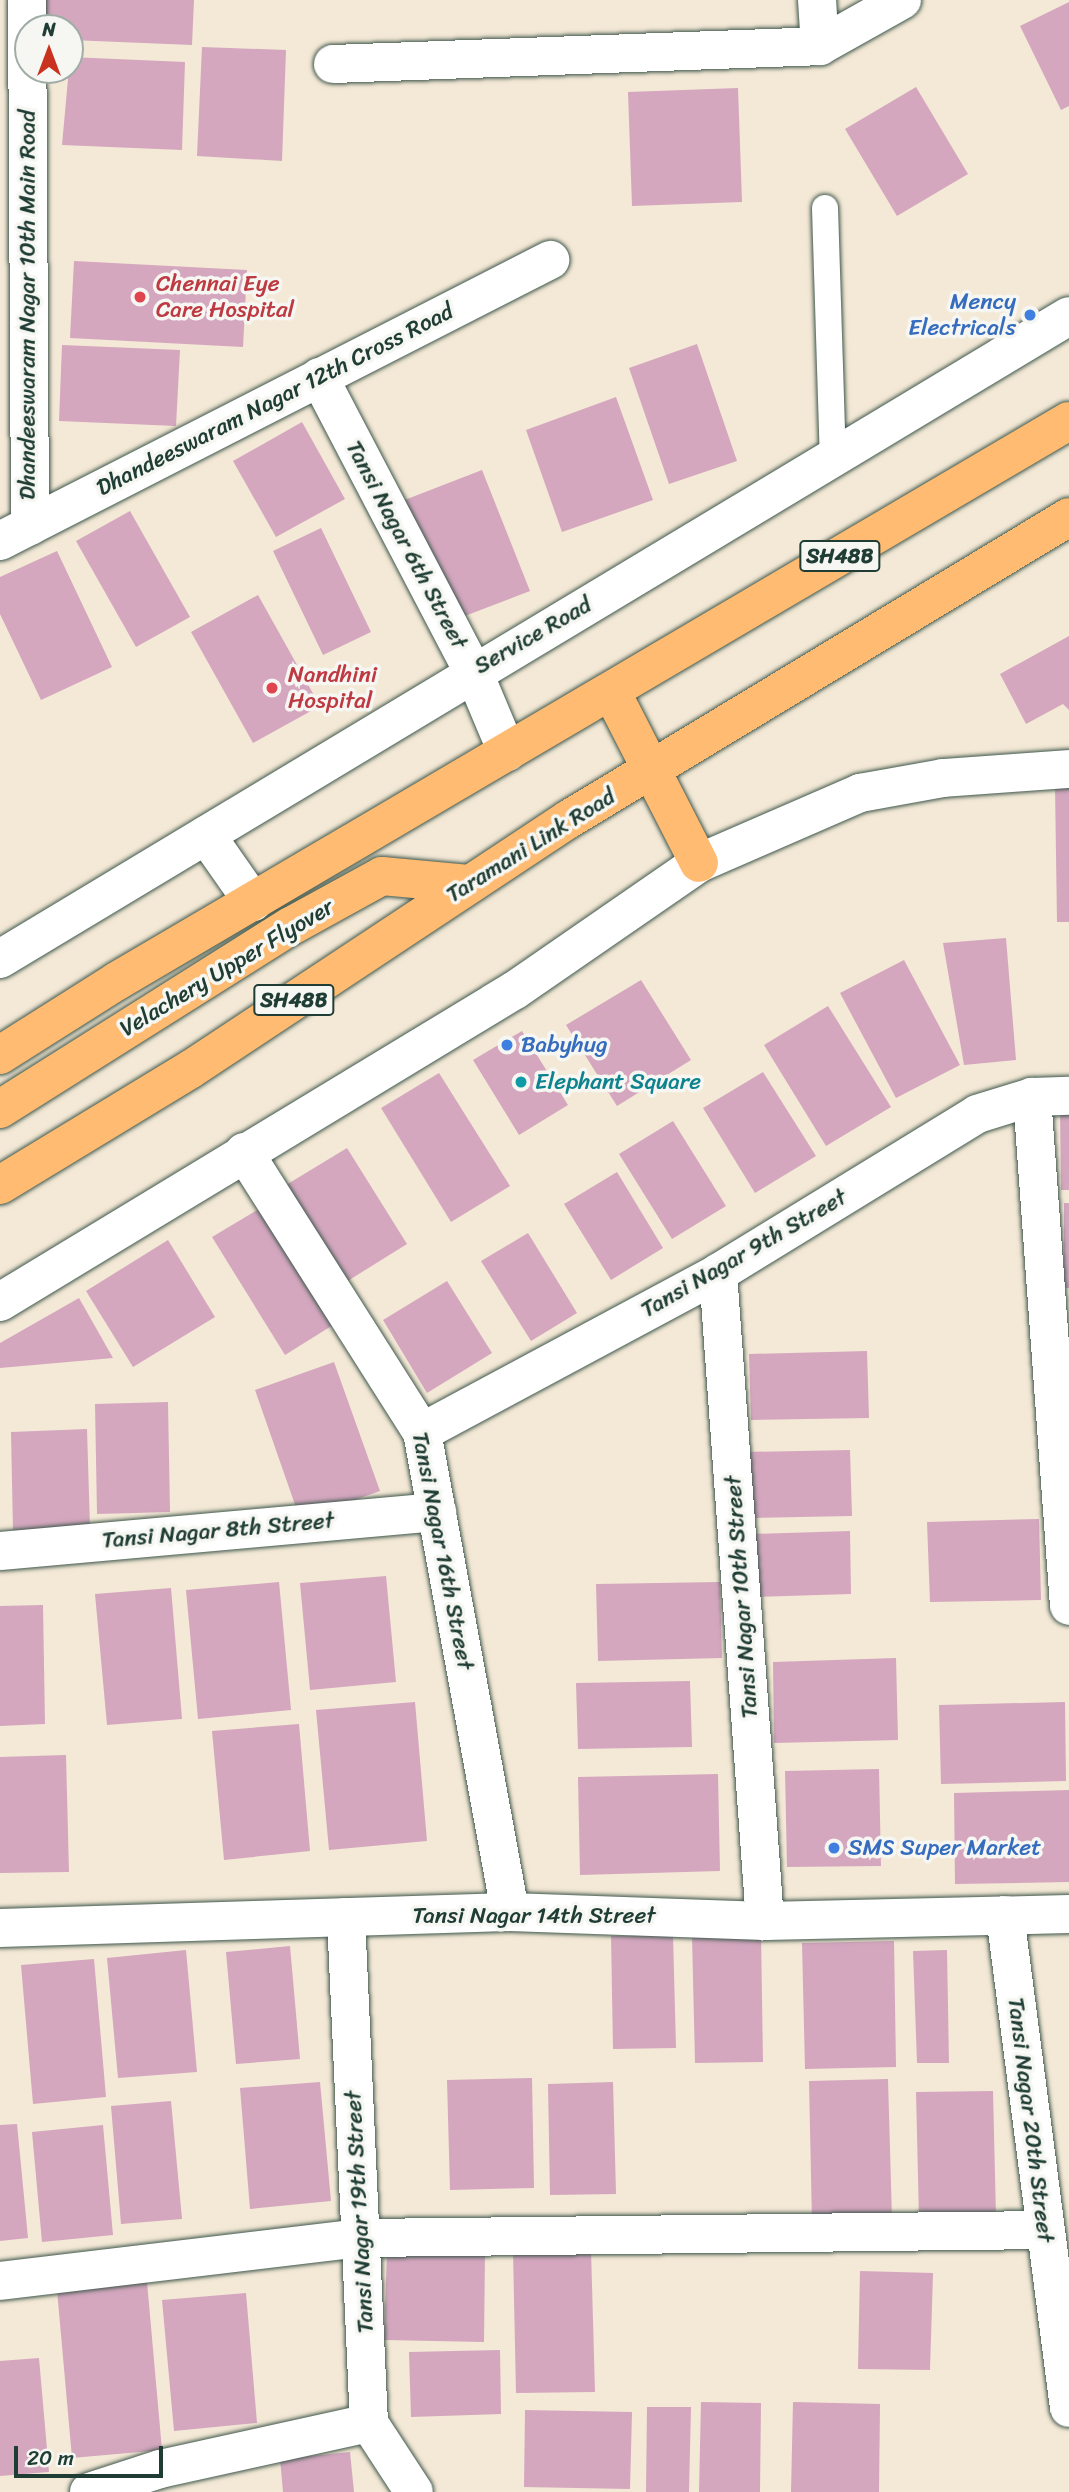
<!DOCTYPE html>
<style>
body{margin:0}
#map{position:relative;width:1069px;height:2492px;overflow:hidden;background:#f4e9d6;font-family:Sriracha,sans-serif}
div>[style]{position:absolute}
.building>*{inset:0;background:#d4a7bf}
.roads{filter:drop-shadow(0 0 2px #3f574c) drop-shadow(0 0 2px #3f574c)}
.service>*{height:26px;margin:-13px;padding:0 13px;transform-origin:13px;border-radius:13px;background:#fff}
.minor>*{height:38px;margin:-19px;padding:0 19px;transform-origin:19px;border-radius:19px;background:#fff}
.primary>*{height:38px;margin:-19px;padding:0 19px;transform-origin:19px;border-radius:19px;background:#febb71}
.dots>*{width:19px;height:19px;translate:-50% -50%;box-sizing:border-box;border:4px solid #f6f6f2;border-radius:50%}
span{translate:-50% -50%;white-space:nowrap;text-align:center;line-height:1.15;-webkit-text-stroke:7px #f6f6f2;paint-order:stroke}
.shield-label span{padding:2px 5px;background:#f6f6f2;border:2px solid;border-radius:5px;-webkit-text-stroke-width:0}
.shield-label{font-size:21px;color:#1f3d34;font-weight:700}
.health-label{font-size:23px;color:#be3a42}
.left{translate:0 -50%;text-align:left}
.shop-label{font-size:23px;color:#366cbe}
.right{translate:-100% -50%;text-align:right}
.street-label{font-size:23px;color:#1f3d34}
.culture-label{font-size:23px;color:#0d838f}
.north{position:absolute;left:14px;top:14px;width:70px;height:70px;box-sizing:border-box;background:#f6f6f2;border:2px solid #a0aca6;border-radius:50%;rotate:0deg;font-size:19px;font-weight:700;line-height:28px;text-align:center;color:#1f3d34}
.north::after{content:'';display:block;margin:auto;width:24px;height:32px;background:#c8321e;clip-path:polygon(50% 0,100% 100%,50% 72%,0 100%)}
.scale{position:absolute;left:14px;top:2446px;width:149px;height:32px;box-sizing:border-box;border:4px solid #1f3d34;border-top:0;padding-left:9px;font-size:21px;line-height:24px;white-space:nowrap;color:#1f3d34;-webkit-text-stroke:5px #f6f6f2;paint-order:stroke}
</style>
<div id="map">
<div class="building">
<i style="clip-path:polygon(46px 0,194px 0,192px 45px,70px 40px,70px 28px,45px 28px)"></i>
<i style="clip-path:polygon(1069px 2px,1069px 106px,1061px 110px,1020px 26px)"></i>
<i style="clip-path:polygon(202px 47px,286px 50px,282px 161px,197px 156px)"></i>
<i style="clip-path:polygon(70px 57px,185px 62px,182px 150px,62px 145px)"></i>
<i style="clip-path:polygon(916px 87px,968px 174px,897px 216px,845px 129px)"></i>
<i style="clip-path:polygon(738px 88px,742px 202px,632px 206px,628px 92px)"></i>
<i style="clip-path:polygon(74px 261px,247px 270px,243px 347px,70px 338px)"></i>
<i style="clip-path:polygon(697px 344px,737px 461px,669px 484px,629px 368px)"></i>
<i style="clip-path:polygon(62px 345px,180px 350px,176px 426px,59px 421px)"></i>
<i style="clip-path:polygon(616px 397px,653px 500px,562px 532px,526px 430px)"></i>
<i style="clip-path:polygon(302px 422px,345px 499px,276px 537px,233px 461px)"></i>
<i style="clip-path:polygon(482px 470px,530px 591px,449px 622px,402px 501px)"></i>
<i style="clip-path:polygon(130px 511px,190px 617px,136px 647px,76px 541px)"></i>
<i style="clip-path:polygon(321px 528px,371px 632px,323px 655px,273px 551px)"></i>
<i style="clip-path:polygon(57px 551px,112px 667px,41px 700px,0 614px,0 577px)"></i>
<i style="clip-path:polygon(258px 595px,320px 706px,253px 743px,191px 632px)"></i>
<i style="clip-path:polygon(1069px 636px,1069px 710px,1063px 704px,1026px 724px,1000px 674px)"></i>
<i style="clip-path:polygon(1069px 786px,1069px 922px,1057px 922px,1055px 787px)"></i>
<i style="clip-path:polygon(1006px 938px,1016px 1060px,964px 1065px,943px 943px)"></i>
<i style="clip-path:polygon(904px 960px,960px 1065px,896px 1098px,840px 993px)"></i>
<i style="clip-path:polygon(641px 980px,691px 1060px,617px 1106px,566px 1025px)"></i>
<i style="clip-path:polygon(828px 1006px,891px 1107px,826px 1146px,764px 1045px)"></i>
<i style="clip-path:polygon(522px 1031px,568px 1105px,519px 1135px,473px 1060px)"></i>
<i style="clip-path:polygon(763px 1072px,816px 1156px,755px 1193px,703px 1108px)"></i>
<i style="clip-path:polygon(439px 1073px,510px 1186px,451px 1222px,381px 1108px)"></i>
<i style="clip-path:polygon(1060px 1106px,1069px 1106px,1069px 1190px,1061px 1190px)"></i>
<i style="clip-path:polygon(673px 1121px,726px 1206px,672px 1239px,619px 1154px)"></i>
<i style="clip-path:polygon(347px 1148px,407px 1244px,346px 1282px,286px 1185px)"></i>
<i style="clip-path:polygon(617px 1172px,663px 1248px,611px 1280px,564px 1204px)"></i>
<i style="clip-path:polygon(269px 1203px,341px 1320px,285px 1355px,212px 1237px)"></i>
<i style="clip-path:polygon(1064px 1203px,1069px 1203px,1069px 1288px,1064px 1288px)"></i>
<i style="clip-path:polygon(528px 1233px,577px 1313px,531px 1341px,481px 1261px)"></i>
<i style="clip-path:polygon(168px 1240px,215px 1317px,133px 1367px,86px 1291px)"></i>
<i style="clip-path:polygon(447px 1281px,492px 1353px,427px 1393px,383px 1320px)"></i>
<i style="clip-path:polygon(79px 1298px,113px 1358px,0 1368px,0 1343px)"></i>
<i style="clip-path:polygon(867px 1351px,869px 1418px,751px 1420px,749px 1354px)"></i>
<i style="clip-path:polygon(334px 1362px,380px 1491px,300px 1519px,255px 1390px)"></i>
<i style="clip-path:polygon(168px 1402px,170px 1512px,97px 1514px,95px 1404px)"></i>
<i style="clip-path:polygon(87px 1429px,90px 1528px,13px 1530px,11px 1432px)"></i>
<i style="clip-path:polygon(850px 1450px,852px 1516px,744px 1518px,743px 1452px)"></i>
<i style="clip-path:polygon(1039px 1519px,1041px 1600px,930px 1602px,927px 1522px)"></i>
<i style="clip-path:polygon(850px 1531px,851px 1594px,752px 1597px,751px 1534px)"></i>
<i style="clip-path:polygon(386px 1576px,396px 1682px,310px 1690px,300px 1583px)"></i>
<i style="clip-path:polygon(279px 1582px,291px 1710px,198px 1719px,186px 1590px)"></i>
<i style="clip-path:polygon(720px 1582px,722px 1658px,598px 1661px,596px 1584px)"></i>
<i style="clip-path:polygon(171px 1588px,182px 1719px,107px 1725px,95px 1594px)"></i>
<i style="clip-path:polygon(43px 1605px,45px 1724px,0 1726px,0 1606px)"></i>
<i style="clip-path:polygon(896px 1658px,898px 1740px,774px 1743px,773px 1662px)"></i>
<i style="clip-path:polygon(690px 1681px,692px 1747px,578px 1749px,576px 1683px)"></i>
<i style="clip-path:polygon(415px 1702px,427px 1841px,329px 1850px,316px 1710px)"></i>
<i style="clip-path:polygon(1065px 1702px,1066px 1781px,941px 1784px,939px 1705px)"></i>
<i style="clip-path:polygon(299px 1724px,310px 1851px,224px 1860px,212px 1731px)"></i>
<i style="clip-path:polygon(66px 1755px,69px 1872px,0 1873px,0 1757px)"></i>
<i style="clip-path:polygon(879px 1769px,881px 1866px,787px 1867px,785px 1771px)"></i>
<i style="clip-path:polygon(718px 1774px,720px 1871px,580px 1875px,578px 1777px)"></i>
<i style="clip-path:polygon(1069px 1790px,1069px 1882px,955px 1884px,954px 1793px)"></i>
<i style="clip-path:polygon(673px 1935px,676px 2048px,613px 2049px,611px 1936px)"></i>
<i style="clip-path:polygon(761px 1935px,763px 2062px,695px 2063px,692px 1936px)"></i>
<i style="clip-path:polygon(894px 1941px,896px 2067px,805px 2069px,802px 1943px)"></i>
<i style="clip-path:polygon(290px 1946px,300px 2059px,236px 2064px,226px 1952px)"></i>
<i style="clip-path:polygon(186px 1950px,197px 2072px,118px 2078px,107px 1958px)"></i>
<i style="clip-path:polygon(947px 1950px,949px 2063px,917px 2063px,913px 1951px)"></i>
<i style="clip-path:polygon(94px 1959px,106px 2097px,33px 2104px,21px 1965px)"></i>
<i style="clip-path:polygon(532px 2078px,534px 2188px,450px 2190px,447px 2080px)"></i>
<i style="clip-path:polygon(888px 2079px,892px 2219px,812px 2222px,809px 2081px)"></i>
<i style="clip-path:polygon(320px 2082px,331px 2201px,250px 2209px,240px 2088px)"></i>
<i style="clip-path:polygon(613px 2082px,616px 2194px,550px 2195px,548px 2084px)"></i>
<i style="clip-path:polygon(993px 2091px,996px 2217px,919px 2219px,916px 2092px)"></i>
<i style="clip-path:polygon(171px 2101px,182px 2219px,121px 2224px,111px 2106px)"></i>
<i style="clip-path:polygon(17px 2124px,28px 2238px,0 2241px,0 2125px)"></i>
<i style="clip-path:polygon(103px 2125px,113px 2235px,42px 2242px,32px 2132px)"></i>
<i style="clip-path:polygon(591px 2249px,595px 2392px,516px 2393px,513px 2251px)"></i>
<i style="clip-path:polygon(387px 2252px,485px 2253px,484px 2342px,384px 2340px)"></i>
<i style="clip-path:polygon(860px 2271px,933px 2273px,930px 2370px,858px 2369px)"></i>
<i style="clip-path:polygon(147px 2282px,162px 2450px,72px 2458px,57px 2290px)"></i>
<i style="clip-path:polygon(246px 2293px,257px 2423px,174px 2431px,162px 2300px)"></i>
<i style="clip-path:polygon(500px 2350px,501px 2414px,411px 2417px,409px 2352px)"></i>
<i style="clip-path:polygon(39px 2358px,49px 2472px,0 2476px,0 2361px)"></i>
<i style="clip-path:polygon(701px 2402px,761px 2403px,760px 2492px,699px 2492px)"></i>
<i style="clip-path:polygon(793px 2402px,880px 2404px,879px 2492px,791px 2492px)"></i>
<i style="clip-path:polygon(647px 2407px,691px 2407px,689px 2492px,646px 2492px)"></i>
<i style="clip-path:polygon(525px 2410px,632px 2412px,630px 2489px,524px 2487px)"></i>
<i style="clip-path:polygon(350px 2452px,354px 2492px,283px 2492px,280px 2459px)"></i>
</div>
<div class="roads">
<div class="service">
<i style="left:825px;top:208px;width:252px;rotate:88.2deg"></i>
</div>
<div class="minor">
<i style="left:27px;top:0;width:526px;rotate:89.67deg"></i>
<i style="left:817px;top:0;width:46px;rotate:86.3deg"></i>
<i style="left:333px;top:64px;width:487px;rotate:-2.1deg"></i>
<i style="left:820px;top:46px;width:94px;rotate:-29.3deg"></i>
<i style="left:319px;top:377px;width:332px;rotate:62.4deg"></i>
<i style="left:473px;top:671px;width:88px;rotate:67.2deg"></i>
<i style="left:0;top:541px;width:618px;rotate:-27.06deg"></i>
<i style="left:206px;top:835px;width:82px;rotate:55deg"></i>
<i style="left:0;top:959px;width:1247px;rotate:-31.03deg"></i>
<i style="left:1032px;top:1097px;width:510px;rotate:85.84deg"></i>
<i style="left:244px;top:1152px;width:332px;rotate:57.6deg"></i>
<i style="left:422px;top:1432px;width:488px;rotate:79.6deg"></i>
<i style="left:718px;top:1273px;width:650px;rotate:85.85deg"></i>
<i style="left:0;top:1302px;width:602px;rotate:-31.21deg"></i>
<i style="left:515px;top:990px;width:224px;rotate:-34.6deg"></i>
<i style="left:699px;top:863px;width:176px;rotate:-23.5deg"></i>
<i style="left:860px;top:793px;width:84px;rotate:-10.2deg"></i>
<i style="left:943px;top:778px;width:126px;rotate:-4.1deg"></i>
<i style="left:422px;top:1432px;width:336px;rotate:-28.2deg"></i>
<i style="left:718px;top:1273px;width:304px;rotate:-31.5deg"></i>
<i style="left:977px;top:1114px;width:58px;rotate:-17.2deg"></i>
<i style="left:1032px;top:1097px;width:37px;rotate:-2deg"></i>
<i style="left:0;top:1551px;width:439px;rotate:-5.1deg"></i>
<i style="left:1005px;top:1915px;width:497px;rotate:82.6deg"></i>
<i style="left:346px;top:1917px;width:507px;rotate:87.4deg"></i>
<i style="left:369px;top:2423px;width:82px;rotate:56.9deg"></i>
<i style="left:0;top:1928px;width:510px;rotate:-1.8deg"></i>
<i style="left:510px;top:1912px;width:255px;rotate:2deg"></i>
<i style="left:765px;top:1921px;width:304px;rotate:-1.3deg"></i>
<i style="left:0;top:2281px;width:366px;rotate:-6.8deg"></i>
<i style="left:363px;top:2238px;width:681px;rotate:-0.67deg"></i>
<i style="left:89px;top:2492px;width:75px;rotate:-17.9deg"></i>
<i style="left:160px;top:2469px;width:214px;rotate:-12.4deg"></i>
</div>
<div class="primary">
<i style="left:611px;top:691px;width:193px;rotate:62.9deg"></i>
<i style="left:0;top:1055px;width:138px;rotate:-32.3deg"></i>
<i style="left:117px;top:981px;width:1104px;rotate:-30.47deg"></i>
<i style="left:0;top:1109px;width:344px;rotate:-32.2deg"></i>
<i style="left:291px;top:926px;width:104px;rotate:-28.8deg"></i>
<i style="left:382px;top:876px;width:87px;rotate:5.3deg"></i>
<i style="left:0;top:1185px;width:223px;rotate:-31.3deg"></i>
<i style="left:191px;top:1069px;width:453px;rotate:-33.5deg"></i>
<i style="left:569px;top:819px;width:584px;rotate:-31.13deg"></i>
</div>
</div>
<div class="dots">
<i style="left:140px;top:297px;background:#e0444e"></i>
<i style="left:1030px;top:315px;background:#3f7fe0"></i>
<i style="left:272px;top:688px;background:#e0444e"></i>
<i style="left:507px;top:1045px;background:#3f7fe0"></i>
<i style="left:521px;top:1082px;background:#0f9aa8"></i>
<i style="left:834px;top:1848px;background:#3f7fe0"></i>
</div>
<div class="shield-label">
<span style="left:840px;top:556px">SH48B</span>
<span style="left:294px;top:1000px">SH48B</span>
</div>
<div class="health-label">
<span class="left" style="left:156px;top:297px">Chennai Eye<br>Care Hospital</span>
<span class="left" style="left:288px;top:688px">Nandhini<br>Hospital</span>
</div>
<div class="shop-label">
<span class="right" style="left:1016px;top:315px">Mency<br>Electricals</span>
<span class="left" style="left:521px;top:1045px">Babyhug</span>
<span class="left" style="left:848px;top:1848px">SMS Super Market</span>
</div>
<div class="street-label">
<span style="left:28px;top:305px;rotate:-90deg">Dhandeeswaram Nagar 10th Main Road</span>
<span style="left:275px;top:400px;rotate:-27deg">Dhandeeswaram Nagar 12th Cross Road</span>
<span style="left:406px;top:545px;rotate:62deg">Tansi Nagar 6th Street</span>
<span style="left:533px;top:636px;rotate:-30deg">Service Road</span>
<span style="left:531px;top:846px;rotate:-32deg">Taramani Link Road</span>
<span style="left:227px;top:968px;rotate:-31deg">Velachery Upper Flyover</span>
<span style="left:744px;top:1254px;rotate:-30deg">Tansi Nagar 9th Street</span>
<span style="left:218px;top:1531px;rotate:-5deg">Tansi Nagar 8th Street</span>
<span style="left:442px;top:1551px;rotate:79deg">Tansi Nagar 16th Street</span>
<span style="left:742px;top:1597px;rotate:-94deg">Tansi Nagar 10th Street</span>
<span style="left:534px;top:1916px">Tansi Nagar 14th Street</span>
<span style="left:1030px;top:2120px;rotate:83deg">Tansi Nagar 20th Street</span>
<span style="left:360px;top:2212px;rotate:-93deg">Tansi Nagar 19th Street</span>
</div>
<div class="culture-label">
<span class="left" style="left:535px;top:1082px">Elephant Square</span>
</div>
<div class="north">N</div>
<div class="scale">20 m</div>
</div>
